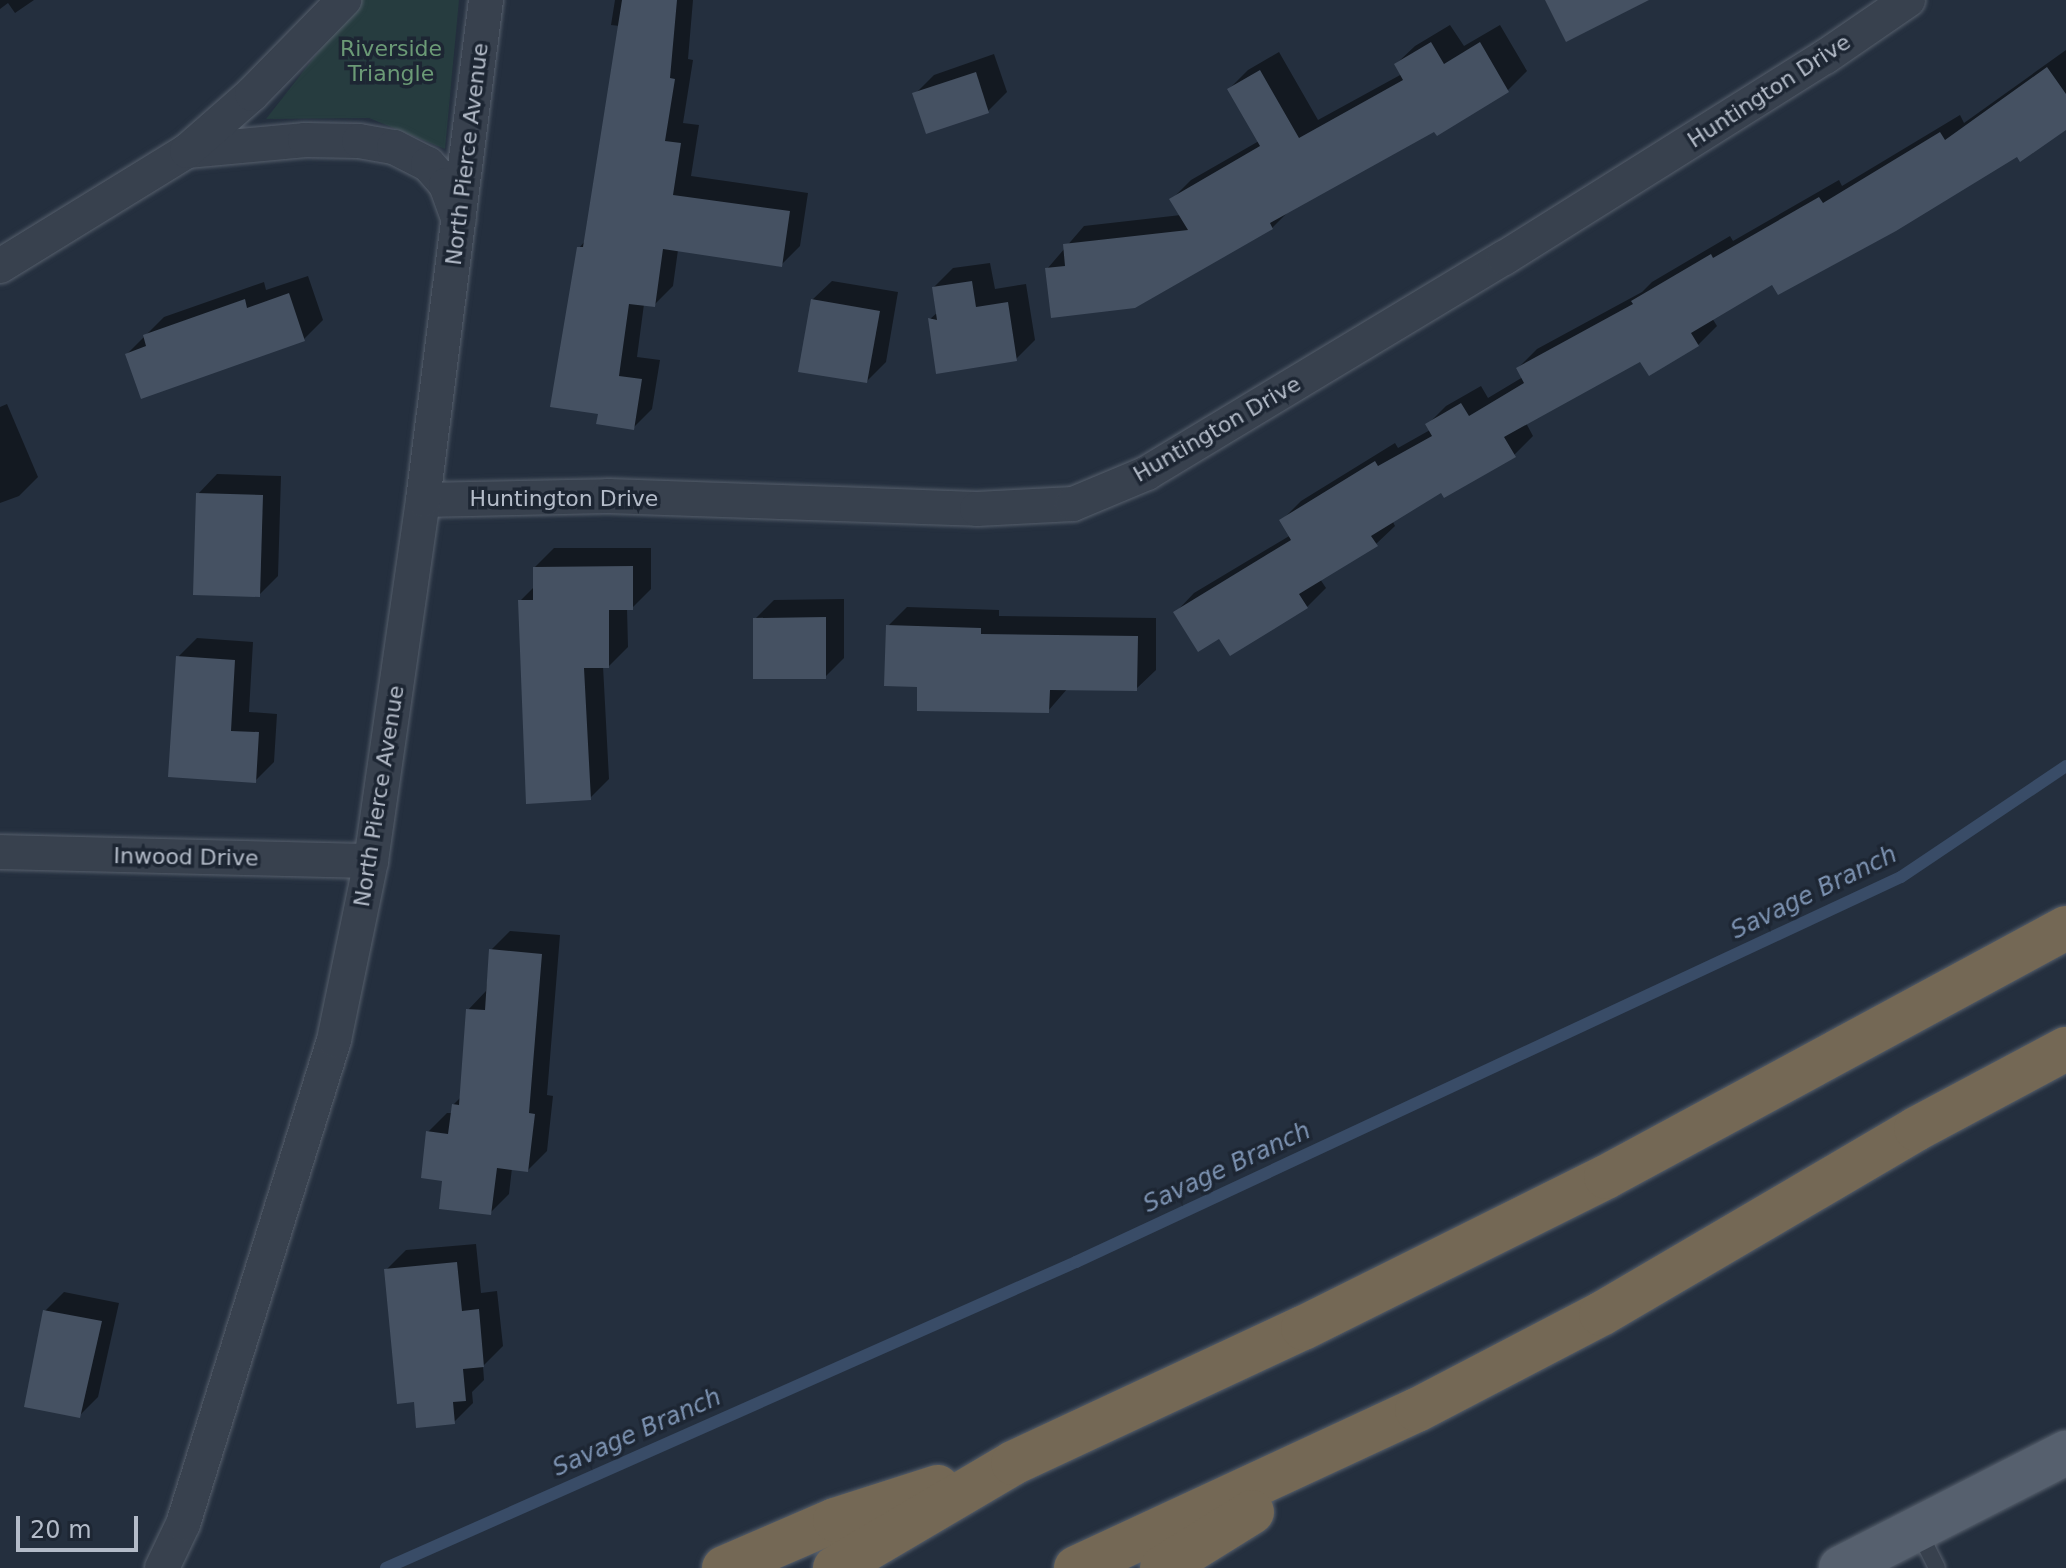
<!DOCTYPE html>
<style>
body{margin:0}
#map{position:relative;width:2066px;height:1568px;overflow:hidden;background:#242f3e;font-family:"DejaVu Sans",sans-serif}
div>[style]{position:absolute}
.green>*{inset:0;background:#263c3f}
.shadow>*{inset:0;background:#0007}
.stream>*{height:12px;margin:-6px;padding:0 6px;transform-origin:6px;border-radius:6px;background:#394c67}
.building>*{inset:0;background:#455162}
.roads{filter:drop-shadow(0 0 2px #565f6c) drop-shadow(0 0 2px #565f6c)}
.lane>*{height:16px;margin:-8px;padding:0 8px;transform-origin:8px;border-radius:8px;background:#38414e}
.street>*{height:34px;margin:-17px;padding:0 17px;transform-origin:17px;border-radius:17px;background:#38414e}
.primary>*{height:44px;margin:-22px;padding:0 22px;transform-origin:22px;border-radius:22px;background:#56606e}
.highway>*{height:44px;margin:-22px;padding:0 22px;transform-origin:22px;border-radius:22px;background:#746855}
span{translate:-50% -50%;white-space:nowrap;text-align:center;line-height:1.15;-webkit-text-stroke:7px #1d2633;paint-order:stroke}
.park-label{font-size:22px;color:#6b9a76}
.street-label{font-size:22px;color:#b4bcc9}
.water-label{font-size:24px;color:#7c92b1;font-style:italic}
.scale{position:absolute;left:16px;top:1516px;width:122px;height:36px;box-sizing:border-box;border:4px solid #b4bcc9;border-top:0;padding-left:10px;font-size:24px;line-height:28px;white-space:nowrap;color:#b4bcc9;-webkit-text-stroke:6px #1d2633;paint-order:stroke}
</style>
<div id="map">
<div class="green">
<i style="clip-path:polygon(359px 0,459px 0,445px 149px,369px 118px,266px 119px)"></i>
</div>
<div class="shadow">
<i style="clip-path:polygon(0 0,34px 0,15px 13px,8px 3px,0 9px)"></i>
<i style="clip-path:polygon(615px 0,693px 0,688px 59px,693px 60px,683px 123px,699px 125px,691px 176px,808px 193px,800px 246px,781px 265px,678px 250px,673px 286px,654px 305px,644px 304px,637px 357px,660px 360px,652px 409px,633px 428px,601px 413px,579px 248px,586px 240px,620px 26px,611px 25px)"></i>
<i style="clip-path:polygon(1450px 25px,1464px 46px,1500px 25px,1527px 71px,1508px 90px,1437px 133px,1435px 129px,1291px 209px,1272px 228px,1135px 306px,1047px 269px,1084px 226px,1181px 215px,1172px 199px,1191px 180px,1259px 141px,1229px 89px,1248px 70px,1279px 52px,1318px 120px,1402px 74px,1396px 64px,1415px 46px)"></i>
<i style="clip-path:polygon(2066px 50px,2066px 127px,1773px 282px,1712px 318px,1717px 326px,1698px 345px,1641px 360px,1526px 423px,1533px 436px,1514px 455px,1442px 490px,1392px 520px,1395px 526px,1376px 544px,1320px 579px,1326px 588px,1307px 607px,1220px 636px,1176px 612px,1194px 593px,1291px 535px,1282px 520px,1301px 501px,1395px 443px,1398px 448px,1430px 430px,1427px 425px,1446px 406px,1481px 386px,1488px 398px,1523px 377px,1518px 368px,1537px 349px,1642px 292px,1652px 282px,1730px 236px,1733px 241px,1839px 180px,1842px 186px,1960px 115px,1964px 123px)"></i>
<i style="clip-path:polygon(994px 54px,1007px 92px,988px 111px,915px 94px,934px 75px)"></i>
<i style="clip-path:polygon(990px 263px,995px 289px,1026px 284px,1035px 340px,1016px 359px,930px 319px,938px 312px,934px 287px,953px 268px)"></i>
<i style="clip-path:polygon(308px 276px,323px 320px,304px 339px,127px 354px,164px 317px,264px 282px,266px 290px)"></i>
<i style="clip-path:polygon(832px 281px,898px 292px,886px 362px,867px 381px,812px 300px)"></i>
<i style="clip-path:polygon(7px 404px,38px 477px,19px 496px,0 503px,0 407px)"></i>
<i style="clip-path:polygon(217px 474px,281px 476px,278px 576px,259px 595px,198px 494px)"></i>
<i style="clip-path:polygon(554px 548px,651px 548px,651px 589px,632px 608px,627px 608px,628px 647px,609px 666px,603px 666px,609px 779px,590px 798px,520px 601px,535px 586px,535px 567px)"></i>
<i style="clip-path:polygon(844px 599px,844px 658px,825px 677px,755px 619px,774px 600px)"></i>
<i style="clip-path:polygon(907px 607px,999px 610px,999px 616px,1156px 618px,1156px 670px,1136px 689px,1068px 688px,1048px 711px,919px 685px,888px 626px)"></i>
<i style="clip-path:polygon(197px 638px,253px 642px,249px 712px,277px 714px,274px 762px,255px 781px,178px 657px)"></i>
<i style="clip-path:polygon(510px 931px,560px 935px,547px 1095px,553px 1096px,547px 1151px,528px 1170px,512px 1168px,509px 1194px,490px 1213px,444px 1180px,428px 1132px,447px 1113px,452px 1113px,453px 1105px,461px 1097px,468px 1010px,486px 991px,491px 950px)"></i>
<i style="clip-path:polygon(476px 1244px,481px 1293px,497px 1291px,503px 1346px,483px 1366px,484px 1380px,472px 1392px,473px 1403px,454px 1422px,416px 1400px,387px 1269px,406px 1250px)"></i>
<i style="clip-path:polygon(64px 1292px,119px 1303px,98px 1397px,79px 1416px,45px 1311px)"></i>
</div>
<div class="stream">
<i style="left:386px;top:1568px;width:755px;rotate:-23.92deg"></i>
<i style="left:1076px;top:1262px;width:910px;rotate:-25.02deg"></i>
<i style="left:1901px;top:877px;width:199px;rotate:-33.9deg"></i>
</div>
<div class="building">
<i style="clip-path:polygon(622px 0,677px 0,670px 78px,675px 79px,665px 141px,681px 143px,673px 195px,790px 211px,782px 267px,663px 249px,655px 307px,629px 304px,619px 376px,642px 379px,634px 430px,596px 424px,598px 414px,550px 407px,577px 247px,583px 247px)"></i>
<i style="clip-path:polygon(1545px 0,1649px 0,1566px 42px)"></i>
<i style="clip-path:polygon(1431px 42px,1444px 64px,1480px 42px,1509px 92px,1437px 136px,1434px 132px,1270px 223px,1273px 229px,1135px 308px,1051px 318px,1045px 268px,1065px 266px,1063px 244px,1188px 230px,1169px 199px,1260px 146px,1227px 89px,1260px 70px,1299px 138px,1403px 80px,1394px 64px)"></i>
<i style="clip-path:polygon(2047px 67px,2066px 94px,2066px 130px,2020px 162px,2017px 157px,1896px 231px,1778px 295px,1772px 285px,1691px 333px,1699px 346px,1649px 376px,1640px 362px,1504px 437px,1516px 457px,1444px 498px,1441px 493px,1371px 536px,1378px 546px,1299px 594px,1308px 608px,1230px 656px,1219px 639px,1198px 652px,1173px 612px,1291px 540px,1279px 520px,1375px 461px,1378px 466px,1432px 436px,1425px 424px,1461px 403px,1469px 416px,1524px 383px,1516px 368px,1633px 304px,1631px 301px,1711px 254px,1713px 258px,1819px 197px,1823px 203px,1940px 132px,1945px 140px)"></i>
<i style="clip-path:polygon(976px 72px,989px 113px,926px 134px,912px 93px)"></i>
<i style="clip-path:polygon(972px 281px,976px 307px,1008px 302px,1017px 361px,936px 374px,928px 318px,937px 320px,932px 287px)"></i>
<i style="clip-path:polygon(289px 293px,305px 341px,141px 399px,125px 354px,146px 346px,143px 335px,245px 299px,247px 308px)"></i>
<i style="clip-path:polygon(811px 299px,880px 311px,867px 383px,798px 372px)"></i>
<i style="clip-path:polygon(196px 493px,263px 495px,260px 597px,193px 595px)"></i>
<i style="clip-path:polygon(633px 566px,633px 610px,609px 610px,609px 668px,584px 668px,591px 800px,526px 804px,518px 600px,533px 600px,533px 567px)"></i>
<i style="clip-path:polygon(826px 617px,826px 679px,753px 679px,753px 618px)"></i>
<i style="clip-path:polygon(886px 625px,981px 628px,981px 634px,1138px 636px,1137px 691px,1050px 690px,1049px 713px,917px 711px,917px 687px,884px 686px)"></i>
<i style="clip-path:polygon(176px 656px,235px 660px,231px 731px,259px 732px,256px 783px,168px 777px)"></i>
<i style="clip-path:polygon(489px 949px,542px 954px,529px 1113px,535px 1114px,528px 1172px,497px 1168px,491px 1215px,439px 1209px,442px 1181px,421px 1178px,426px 1131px,448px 1134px,452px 1104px,459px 1105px,466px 1009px,485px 1010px)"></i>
<i style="clip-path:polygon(457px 1262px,462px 1311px,479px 1309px,484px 1367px,463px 1369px,466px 1401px,453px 1402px,455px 1424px,416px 1428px,414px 1402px,397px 1404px,384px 1269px)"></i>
<i style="clip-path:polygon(43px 1310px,102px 1321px,80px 1418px,24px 1407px)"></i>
</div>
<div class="roads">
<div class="lane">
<i style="left:1918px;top:1530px;width:42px;rotate:63.4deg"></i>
</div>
<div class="street">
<i style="left:187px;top:151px;width:119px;rotate:-5.3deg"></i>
<i style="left:305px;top:140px;width:54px;rotate:1.1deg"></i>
<i style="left:359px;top:141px;width:36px;rotate:10deg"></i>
<i style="left:394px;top:147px;width:38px;rotate:27deg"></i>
<i style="left:428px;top:164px;width:28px;rotate:49deg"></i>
<i style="left:446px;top:185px;width:37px;rotate:70deg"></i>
<i style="left:0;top:266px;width:220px;rotate:-31.6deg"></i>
<i style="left:187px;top:151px;width:86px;rotate:-41.2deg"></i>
<i style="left:252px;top:94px;width:132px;rotate:-45.6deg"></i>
<i style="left:423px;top:500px;width:185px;rotate:-1.2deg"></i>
<i style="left:608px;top:496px;width:369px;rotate:2deg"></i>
<i style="left:977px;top:509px;width:96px;rotate:-3deg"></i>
<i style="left:1073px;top:504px;width:80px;rotate:-22.7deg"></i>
<i style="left:1147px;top:473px;width:417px;rotate:-31.1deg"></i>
<i style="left:1504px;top:258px;width:379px;rotate:-32.1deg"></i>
<i style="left:1825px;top:57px;width:101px;rotate:-34.5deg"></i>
<i style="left:0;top:852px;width:371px;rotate:1.4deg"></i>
<i style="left:162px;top:1568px;width:49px;rotate:-64.5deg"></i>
<i style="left:183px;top:1524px;width:507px;rotate:-72.67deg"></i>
<i style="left:334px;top:1040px;width:183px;rotate:-78.3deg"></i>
<i style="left:371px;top:861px;width:365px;rotate:-81.8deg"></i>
<i style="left:423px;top:500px;width:504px;rotate:-82.82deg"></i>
</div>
<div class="primary">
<i style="left:1841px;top:1568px;width:253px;rotate:-27.1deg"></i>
</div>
<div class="highway">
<i style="left:724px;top:1568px;width:121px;rotate:-23.4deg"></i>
<i style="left:835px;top:1520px;width:108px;rotate:-17.8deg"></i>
<i style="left:835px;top:1568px;width:207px;rotate:-30.5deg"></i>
<i style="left:1013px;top:1463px;width:320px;rotate:-25deg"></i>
<i style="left:1303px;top:1328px;width:339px;rotate:-26.5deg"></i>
<i style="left:1606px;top:1177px;width:523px;rotate:-28.43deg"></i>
<i style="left:1076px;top:1568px;width:376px;rotate:-24.9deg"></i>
<i style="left:1417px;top:1410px;width:208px;rotate:-27.6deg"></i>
<i style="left:1601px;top:1314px;width:365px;rotate:-30.4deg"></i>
<i style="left:1916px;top:1129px;width:170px;rotate:-28.1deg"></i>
<i style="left:1162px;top:1568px;width:106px;rotate:-31.9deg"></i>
</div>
</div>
<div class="park-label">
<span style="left:391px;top:61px">Riverside<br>Triangle</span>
</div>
<div class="street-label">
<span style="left:1769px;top:91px;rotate:-33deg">Huntington Drive</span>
<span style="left:467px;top:154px;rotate:-83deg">North Pierce Avenue</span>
<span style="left:1217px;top:429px;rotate:-30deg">Huntington Drive</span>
<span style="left:564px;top:499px">Huntington Drive</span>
<span style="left:379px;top:796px;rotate:-81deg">North Pierce Avenue</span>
<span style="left:186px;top:857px;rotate:1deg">Inwood Drive</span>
</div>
<div class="water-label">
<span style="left:1814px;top:893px;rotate:-26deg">Savage Branch</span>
<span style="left:1227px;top:1168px;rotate:-25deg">Savage Branch</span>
<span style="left:637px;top:1433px;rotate:-24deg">Savage Branch</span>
</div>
<div class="scale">20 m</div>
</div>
